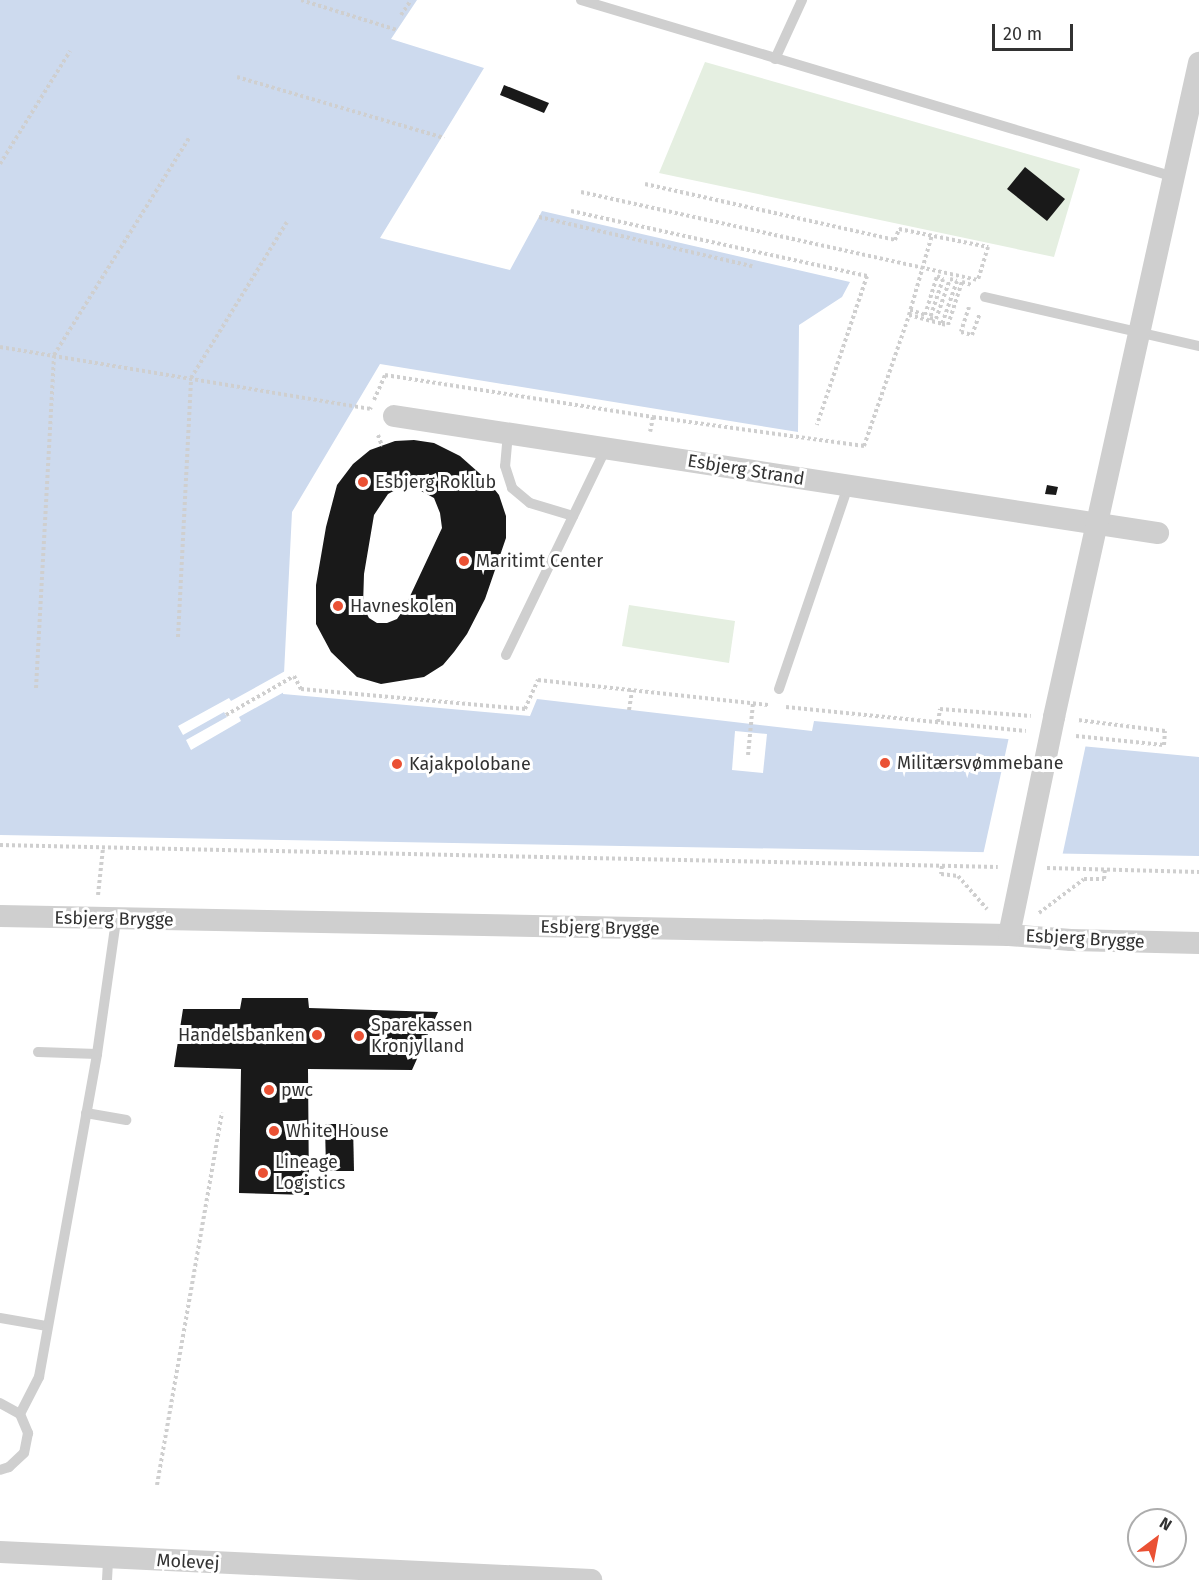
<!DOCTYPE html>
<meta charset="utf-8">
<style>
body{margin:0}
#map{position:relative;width:1199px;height:1580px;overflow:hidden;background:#fff;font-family:"Fira Sans",sans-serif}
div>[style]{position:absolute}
.green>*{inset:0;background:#e5efe1}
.water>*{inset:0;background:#cddaee}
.pier>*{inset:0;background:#fff}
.building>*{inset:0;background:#191919}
.path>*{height:4px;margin-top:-2px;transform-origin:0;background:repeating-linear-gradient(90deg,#cfcfcf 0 3px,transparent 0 6px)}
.service>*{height:10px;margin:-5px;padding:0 5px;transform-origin:5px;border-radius:5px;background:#cfcfcf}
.minor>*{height:22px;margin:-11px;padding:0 11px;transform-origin:11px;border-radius:11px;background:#cfcfcf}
.dots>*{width:16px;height:16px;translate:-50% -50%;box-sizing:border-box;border:3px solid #fff;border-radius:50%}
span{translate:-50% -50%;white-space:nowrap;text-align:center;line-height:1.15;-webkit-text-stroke:6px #fff;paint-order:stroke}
.street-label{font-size:18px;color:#323232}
.poi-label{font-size:18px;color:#323232}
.left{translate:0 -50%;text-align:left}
.right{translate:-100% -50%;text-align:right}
.north{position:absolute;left:1127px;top:1508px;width:60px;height:60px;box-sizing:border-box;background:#fff;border:2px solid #adadad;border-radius:50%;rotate:32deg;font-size:16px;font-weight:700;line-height:24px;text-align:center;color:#323232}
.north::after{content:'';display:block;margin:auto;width:21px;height:27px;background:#ea5134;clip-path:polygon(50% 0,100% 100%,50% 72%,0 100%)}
.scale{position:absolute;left:992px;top:24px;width:81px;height:27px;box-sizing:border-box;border:3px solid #323232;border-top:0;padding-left:8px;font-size:18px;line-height:21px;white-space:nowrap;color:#323232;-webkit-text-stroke:4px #fff;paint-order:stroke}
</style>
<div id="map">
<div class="green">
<i style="clip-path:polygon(705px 62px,1080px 169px,1054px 257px,659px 173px)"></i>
<i style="clip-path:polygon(629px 605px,735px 621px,729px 663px,622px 646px)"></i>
</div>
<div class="water">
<i style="clip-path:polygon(0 0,417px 0,391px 39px,484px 68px,380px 238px,510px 270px,542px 211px,850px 282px,842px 297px,799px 325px,798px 432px,380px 364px,292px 512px,283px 694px,530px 716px,537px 699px,812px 731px,814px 721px,1199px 757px,1199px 856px,0 835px)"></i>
</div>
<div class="pier">
<i style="clip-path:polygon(287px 670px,286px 691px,239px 717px,241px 721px,191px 750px,186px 740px,227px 717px,224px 712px,183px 735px,178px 726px,229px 698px,231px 701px)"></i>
<i style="clip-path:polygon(735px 731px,767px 734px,763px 773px,732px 770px)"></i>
<i style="clip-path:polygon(1009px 737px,1086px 744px,1062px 857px,983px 855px)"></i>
</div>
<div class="building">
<i style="clip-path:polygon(504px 85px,549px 103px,544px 113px,500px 95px)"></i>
<i style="clip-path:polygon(1025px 167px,1065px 199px,1047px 221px,1007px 189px)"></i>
<i style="clip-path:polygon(evenodd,414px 440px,434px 443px,460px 456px,487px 480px,499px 495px,506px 516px,506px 538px,485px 599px,467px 634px,454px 652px,443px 665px,424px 677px,381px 684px,357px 677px,331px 652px,316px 624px,316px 585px,326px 527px,337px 485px,353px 464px,370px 450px,395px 441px,414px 440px,414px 487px,434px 498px,440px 513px,442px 528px,404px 609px,397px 619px,387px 623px,377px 623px,369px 618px,363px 606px,364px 574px,374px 515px,388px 494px,399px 488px,414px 487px)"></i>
<i style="clip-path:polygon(1047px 485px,1058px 487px,1056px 495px,1045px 494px)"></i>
<i style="clip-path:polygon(242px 998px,308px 998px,309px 1008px,438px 1012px,412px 1070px,308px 1069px,309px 1195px,239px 1193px,241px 1069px,174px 1067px,183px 1009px,240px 1009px)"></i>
<i style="clip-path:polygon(325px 1124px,353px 1124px,354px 1171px,326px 1171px)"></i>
</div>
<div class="path">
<i style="left:301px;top:0;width:101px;rotate:17.4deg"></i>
<i style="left:401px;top:15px;width:18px;rotate:-56deg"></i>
<i style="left:237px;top:77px;width:216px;rotate:16.4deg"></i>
<i style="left:0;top:164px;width:133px;rotate:-58.2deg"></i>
<i style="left:645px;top:184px;width:256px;rotate:12.6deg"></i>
<i style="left:895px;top:240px;width:12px;rotate:-70deg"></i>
<i style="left:899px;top:229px;width:91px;rotate:11.4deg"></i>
<i style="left:988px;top:247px;width:34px;rotate:107deg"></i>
<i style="left:581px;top:192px;width:407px;rotate:12.5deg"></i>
<i style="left:571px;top:211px;width:303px;rotate:12.4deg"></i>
<i style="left:867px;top:276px;width:157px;rotate:108.6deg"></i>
<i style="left:539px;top:217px;width:219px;rotate:13deg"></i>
<i style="left:969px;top:307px;width:26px;rotate:108deg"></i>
<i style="left:961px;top:332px;width:11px;rotate:15deg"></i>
<i style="left:972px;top:335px;width:23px;rotate:-70deg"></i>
<i style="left:910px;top:310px;width:16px;rotate:18deg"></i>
<i style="left:925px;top:315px;width:41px;rotate:-72.9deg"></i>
<i style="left:937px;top:276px;width:7px;rotate:27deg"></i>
<i style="left:943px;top:279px;width:41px;rotate:108.4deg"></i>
<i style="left:930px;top:318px;width:6px;rotate:9deg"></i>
<i style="left:936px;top:319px;width:42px;rotate:-70.7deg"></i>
<i style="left:950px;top:279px;width:7px;rotate:16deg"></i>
<i style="left:957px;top:281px;width:46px;rotate:109.2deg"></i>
<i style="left:942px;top:324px;width:6px;rotate:9deg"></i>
<i style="left:948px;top:325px;width:45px;rotate:-72deg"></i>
<i style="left:962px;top:282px;width:10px;rotate:17deg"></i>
<i style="left:909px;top:315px;width:34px;rotate:15deg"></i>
<i style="left:0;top:347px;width:375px;rotate:9.5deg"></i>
<i style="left:370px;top:409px;width:2px;rotate:-63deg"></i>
<i style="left:374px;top:400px;width:27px;rotate:-66deg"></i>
<i style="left:385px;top:375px;width:271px;rotate:8.9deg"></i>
<i style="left:653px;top:417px;width:15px;rotate:101deg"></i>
<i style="left:653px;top:417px;width:213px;rotate:7.8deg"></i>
<i style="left:864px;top:446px;width:139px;rotate:-71deg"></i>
<i style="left:909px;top:315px;width:83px;rotate:-74deg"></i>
<i style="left:378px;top:435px;width:12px;rotate:70deg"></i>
<i style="left:178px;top:637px;width:259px;rotate:-87.1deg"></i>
<i style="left:191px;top:378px;width:183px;rotate:-58.4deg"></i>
<i style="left:36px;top:688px;width:333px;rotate:-86.9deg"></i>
<i style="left:54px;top:355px;width:256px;rotate:-58.1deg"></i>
<i style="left:786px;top:707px;width:241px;rotate:5.7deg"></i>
<i style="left:629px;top:710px;width:20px;rotate:-81deg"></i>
<i style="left:226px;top:715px;width:78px;rotate:-29.8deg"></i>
<i style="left:294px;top:676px;width:15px;rotate:62deg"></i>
<i style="left:301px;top:689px;width:225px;rotate:5.1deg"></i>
<i style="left:525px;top:709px;width:32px;rotate:-66deg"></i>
<i style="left:538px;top:680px;width:233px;rotate:6.2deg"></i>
<i style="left:938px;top:722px;width:13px;rotate:-81deg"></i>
<i style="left:940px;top:709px;width:91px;rotate:4.4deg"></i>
<i style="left:1076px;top:736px;width:88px;rotate:5.8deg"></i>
<i style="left:1164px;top:745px;width:14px;rotate:-86deg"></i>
<i style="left:1165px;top:731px;width:88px;rotate:-172.8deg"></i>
<i style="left:748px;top:755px;width:52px;rotate:-84.5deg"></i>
<i style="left:0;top:845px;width:998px;rotate:1.26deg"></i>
<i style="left:942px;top:866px;width:8px;rotate:97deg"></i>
<i style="left:941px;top:874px;width:17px;rotate:7deg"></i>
<i style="left:958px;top:876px;width:44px;rotate:48.7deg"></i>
<i style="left:1047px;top:868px;width:152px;rotate:1.5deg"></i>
<i style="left:98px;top:895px;width:47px;rotate:-83.9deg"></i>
<i style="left:1039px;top:913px;width:56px;rotate:-37.1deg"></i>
<i style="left:1084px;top:879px;width:20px"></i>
<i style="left:1104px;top:879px;width:9px;rotate:-84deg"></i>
<i style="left:157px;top:1485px;width:378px;rotate:-80.1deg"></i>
</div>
<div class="service">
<i style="left:581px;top:0;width:619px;rotate:16.62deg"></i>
<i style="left:775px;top:59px;width:65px;rotate:-65.4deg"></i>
<i style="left:985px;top:297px;width:220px;rotate:12.9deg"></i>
<i style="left:508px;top:433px;width:33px;rotate:95deg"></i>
<i style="left:505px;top:466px;width:23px;rotate:72deg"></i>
<i style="left:512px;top:488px;width:23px;rotate:40deg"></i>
<i style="left:530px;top:503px;width:45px;rotate:16.8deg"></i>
<i style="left:506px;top:655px;width:230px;rotate:-64.2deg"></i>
<i style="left:779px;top:689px;width:214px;rotate:-71.2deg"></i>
<i style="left:38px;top:1052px;width:59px;rotate:1.9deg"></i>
<i style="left:86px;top:1113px;width:41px;rotate:9.9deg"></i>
<i style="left:0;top:1318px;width:48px;rotate:9.7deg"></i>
<i style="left:0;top:1403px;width:23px;rotate:29deg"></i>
<i style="left:20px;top:1414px;width:21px;rotate:67deg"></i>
<i style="left:28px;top:1433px;width:20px;rotate:101deg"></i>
<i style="left:24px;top:1453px;width:21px;rotate:137deg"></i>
<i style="left:9px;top:1467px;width:9px;rotate:162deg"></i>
<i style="left:20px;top:1414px;width:42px;rotate:-62.8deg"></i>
<i style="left:39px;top:1377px;width:328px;rotate:-79.8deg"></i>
<i style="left:97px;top:1054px;width:135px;rotate:-81.9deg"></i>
<i style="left:107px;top:1580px;width:22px;rotate:-87deg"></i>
</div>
<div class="minor">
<i style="left:394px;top:416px;width:773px;rotate:8.71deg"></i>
<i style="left:0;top:916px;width:1009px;rotate:1.08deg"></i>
<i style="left:1009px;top:935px;width:62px;rotate:4.6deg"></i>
<i style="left:1071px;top:940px;width:128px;rotate:1.3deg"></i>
<i style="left:1009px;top:935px;width:223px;rotate:-78.3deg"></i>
<i style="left:1054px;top:717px;width:670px;rotate:-77.5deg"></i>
<i style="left:0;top:1552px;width:592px;rotate:2.71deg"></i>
</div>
<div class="dots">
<i style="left:363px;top:482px;background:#ea5134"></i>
<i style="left:464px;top:561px;background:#ea5134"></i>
<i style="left:338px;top:606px;background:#ea5134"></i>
<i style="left:885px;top:763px;background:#ea5134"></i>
<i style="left:397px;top:764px;background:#ea5134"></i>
<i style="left:317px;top:1035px;background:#ea5134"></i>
<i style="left:359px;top:1036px;background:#ea5134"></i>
<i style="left:269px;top:1090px;background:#ea5134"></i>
<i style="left:274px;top:1131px;background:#ea5134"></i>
<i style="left:263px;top:1173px;background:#ea5134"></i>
</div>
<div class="street-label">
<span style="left:746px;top:470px;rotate:9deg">Esbjerg Strand</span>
<span style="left:114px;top:919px;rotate:1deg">Esbjerg Brygge</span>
<span style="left:600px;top:928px;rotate:1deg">Esbjerg Brygge</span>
<span style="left:1085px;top:939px;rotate:3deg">Esbjerg Brygge</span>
<span style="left:188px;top:1562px;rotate:3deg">Molevej</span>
</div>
<div class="poi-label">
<span class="left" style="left:375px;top:482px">Esbjerg Roklub</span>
<span class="left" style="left:476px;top:561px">Maritimt Center</span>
<span class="left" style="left:350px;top:606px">Havneskolen</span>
<span class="left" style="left:897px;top:763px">Militærsvømmebane</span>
<span class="left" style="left:409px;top:764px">Kajakpolobane</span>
<span class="left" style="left:371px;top:1036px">Sparekassen<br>Kronjylland</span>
<span class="right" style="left:305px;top:1035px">Handelsbanken</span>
<span class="left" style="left:281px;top:1090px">pwc</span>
<span class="left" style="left:286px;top:1131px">White House</span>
<span class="left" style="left:275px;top:1173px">Lineage<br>Logistics</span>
</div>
<div class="north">N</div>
<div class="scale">20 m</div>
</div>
